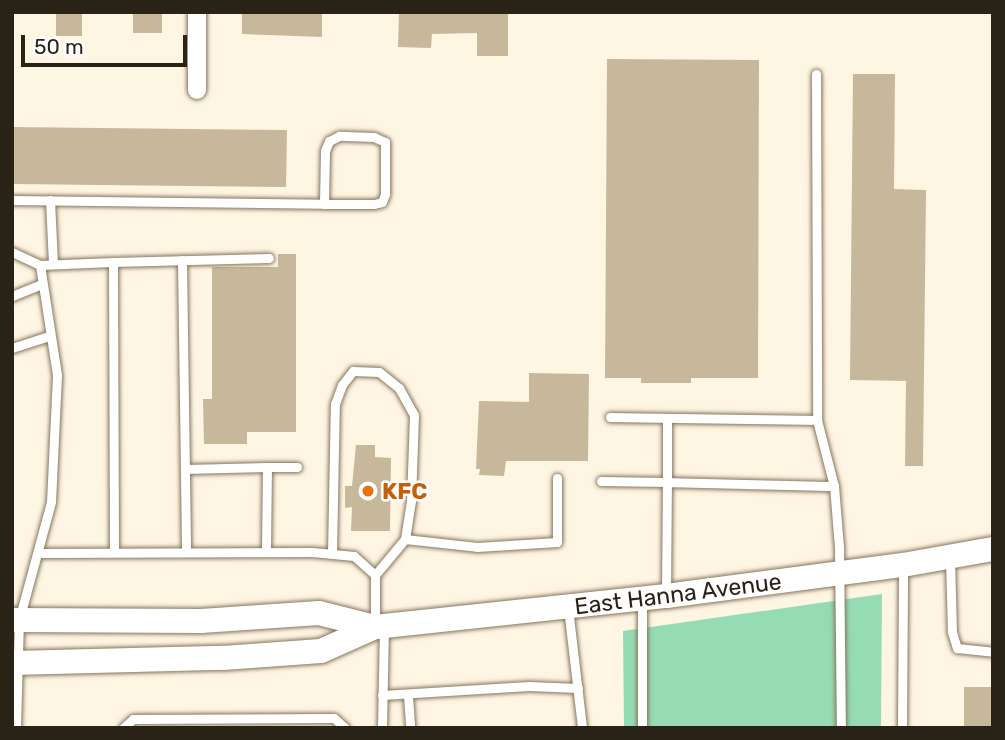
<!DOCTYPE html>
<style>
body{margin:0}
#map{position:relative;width:1005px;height:740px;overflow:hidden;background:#fff5e3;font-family:Rubik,sans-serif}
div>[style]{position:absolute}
.green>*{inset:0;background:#95dbb4}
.building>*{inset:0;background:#c8b89b}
.roads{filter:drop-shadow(0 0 2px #85775b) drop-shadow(0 0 2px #85775b)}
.service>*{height:9px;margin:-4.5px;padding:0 4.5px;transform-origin:4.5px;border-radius:4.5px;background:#fff}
.minor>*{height:18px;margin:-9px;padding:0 9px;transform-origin:9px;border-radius:9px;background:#fff}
.secondary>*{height:24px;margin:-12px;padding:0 12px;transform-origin:12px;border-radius:12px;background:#fff}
.dots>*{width:19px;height:19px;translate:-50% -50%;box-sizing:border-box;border:4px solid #fff;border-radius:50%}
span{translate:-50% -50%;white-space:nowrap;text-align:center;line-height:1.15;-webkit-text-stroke:5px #fff;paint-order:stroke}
.food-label{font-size:23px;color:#c56008;font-weight:700}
.left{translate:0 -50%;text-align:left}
.street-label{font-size:23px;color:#292317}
.frame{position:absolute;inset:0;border:14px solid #292317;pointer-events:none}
.scale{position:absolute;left:21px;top:35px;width:166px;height:32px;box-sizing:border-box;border:4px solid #292317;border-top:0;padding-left:9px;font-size:21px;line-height:24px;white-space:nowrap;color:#292317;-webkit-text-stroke:5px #fff;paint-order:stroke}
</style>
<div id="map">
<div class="green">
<i style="clip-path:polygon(882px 594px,881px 728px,624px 728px,623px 631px)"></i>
</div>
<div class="building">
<i style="clip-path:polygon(56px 12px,82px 12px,82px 36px,56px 36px)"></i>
<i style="clip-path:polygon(133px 12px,162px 12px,162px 33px,133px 33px)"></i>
<i style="clip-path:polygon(242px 12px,322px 12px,322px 37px,242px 34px)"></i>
<i style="clip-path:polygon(399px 12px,508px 12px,508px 56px,477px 56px,477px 33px,432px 34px,431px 48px,398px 47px)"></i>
<i style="clip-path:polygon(607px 59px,759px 60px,758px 378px,691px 378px,691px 383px,641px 383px,641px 378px,605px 378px)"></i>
<i style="clip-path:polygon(853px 74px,895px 74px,894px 189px,926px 190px,923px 466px,905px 466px,906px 381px,850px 380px)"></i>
<i style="clip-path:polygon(12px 127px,287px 130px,286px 187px,12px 184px)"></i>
<i style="clip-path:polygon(278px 254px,296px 254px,296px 432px,247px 432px,247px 444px,204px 444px,203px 399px,212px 399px,212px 267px,278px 267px)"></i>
<i style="clip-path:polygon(529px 373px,589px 374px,588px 461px,506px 461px,504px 476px,479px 475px,480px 469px,476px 469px,479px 401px,529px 402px)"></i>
<i style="clip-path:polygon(356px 445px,375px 445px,375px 457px,391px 458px,390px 531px,351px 531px,352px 507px,345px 508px,345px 486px,352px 486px)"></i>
<i style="clip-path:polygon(964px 687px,993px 687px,993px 728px,964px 728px)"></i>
</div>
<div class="roads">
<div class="service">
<i style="left:816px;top:74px;width:346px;rotate:89.8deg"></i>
<i style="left:817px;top:420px;width:68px;rotate:75.6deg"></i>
<i style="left:834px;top:486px;width:61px;rotate:85.3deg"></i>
<i style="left:839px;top:547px;width:181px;rotate:89.4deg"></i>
<i style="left:12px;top:200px;width:312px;rotate:0.7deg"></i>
<i style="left:324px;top:204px;width:50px"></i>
<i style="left:374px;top:204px;width:8px;rotate:-14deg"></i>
<i style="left:382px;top:202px;width:9px;rotate:-69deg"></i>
<i style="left:385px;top:194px;width:52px;rotate:-90deg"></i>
<i style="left:385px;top:142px;width:12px;rotate:-156deg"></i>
<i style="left:374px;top:137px;width:35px;rotate:-178deg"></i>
<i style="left:339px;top:136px;width:11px;rotate:153deg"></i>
<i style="left:329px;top:141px;width:11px;rotate:112deg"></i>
<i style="left:325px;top:151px;width:53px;rotate:91.1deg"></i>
<i style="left:50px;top:200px;width:64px;rotate:87.3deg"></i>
<i style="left:12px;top:252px;width:31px;rotate:25deg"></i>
<i style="left:40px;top:265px;width:111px;rotate:81.2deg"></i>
<i style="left:57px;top:375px;width:127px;rotate:92.7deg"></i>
<i style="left:51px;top:502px;width:122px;rotate:105.2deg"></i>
<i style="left:19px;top:620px;width:108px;rotate:91.6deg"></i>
<i style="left:182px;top:260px;width:291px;rotate:89.2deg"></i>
<i style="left:113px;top:262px;width:156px;rotate:-1.5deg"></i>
<i style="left:40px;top:265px;width:73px;rotate:-2.4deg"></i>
<i style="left:113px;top:262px;width:290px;rotate:89.8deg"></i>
<i style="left:12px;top:296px;width:32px;rotate:-22deg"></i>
<i style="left:12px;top:348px;width:40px;rotate:-18deg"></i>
<i style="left:610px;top:417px;width:207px;rotate:0.8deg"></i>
<i style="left:267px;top:467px;width:30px"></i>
<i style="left:185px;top:469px;width:82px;rotate:-1.4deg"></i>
<i style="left:267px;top:467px;width:85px;rotate:90.7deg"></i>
<i style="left:601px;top:481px;width:66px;rotate:0.9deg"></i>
<i style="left:667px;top:482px;width:64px;rotate:-90deg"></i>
<i style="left:405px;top:539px;width:72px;rotate:6.3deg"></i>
<i style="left:477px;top:547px;width:80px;rotate:-3.6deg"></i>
<i style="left:557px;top:542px;width:64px;rotate:-90deg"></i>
<i style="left:39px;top:553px;width:273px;rotate:-0.2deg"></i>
<i style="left:312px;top:552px;width:42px;rotate:5.4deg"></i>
<i style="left:354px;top:556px;width:28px;rotate:42deg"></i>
<i style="left:375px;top:575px;width:50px;rotate:90deg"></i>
<i style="left:332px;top:554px;width:150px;rotate:-88.9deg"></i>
<i style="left:335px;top:404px;width:20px;rotate:-70deg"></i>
<i style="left:342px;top:385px;width:18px;rotate:-52deg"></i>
<i style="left:353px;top:371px;width:26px;rotate:2deg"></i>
<i style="left:379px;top:372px;width:26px;rotate:39deg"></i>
<i style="left:399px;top:388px;width:31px;rotate:61deg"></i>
<i style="left:414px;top:415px;width:86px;rotate:92deg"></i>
<i style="left:411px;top:501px;width:38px;rotate:99deg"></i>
<i style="left:405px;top:539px;width:47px;rotate:129.8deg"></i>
<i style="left:950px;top:557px;width:75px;rotate:88.5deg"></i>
<i style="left:952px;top:632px;width:17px;rotate:73deg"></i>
<i style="left:957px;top:648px;width:36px;rotate:6deg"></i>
<i style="left:666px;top:593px;width:111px;rotate:-89.5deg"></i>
<i style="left:667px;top:482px;width:167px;rotate:1.4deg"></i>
<i style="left:642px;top:600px;width:128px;rotate:90deg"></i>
<i style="left:568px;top:608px;width:121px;rotate:83.3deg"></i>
<i style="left:382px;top:695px;width:147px;rotate:-3.5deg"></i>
<i style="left:529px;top:686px;width:49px;rotate:2.3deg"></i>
<i style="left:408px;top:696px;width:32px;rotate:86deg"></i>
<i style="left:123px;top:728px;width:13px;rotate:-42deg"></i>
<i style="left:133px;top:719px;width:201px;rotate:-0.3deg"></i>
<i style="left:334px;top:718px;width:15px;rotate:42deg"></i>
<i style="left:382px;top:728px;width:100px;rotate:-88.9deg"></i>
<i style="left:902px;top:728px;width:159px;rotate:-89.6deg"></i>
</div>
<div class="minor">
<i style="left:197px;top:12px;width:78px;rotate:90deg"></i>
</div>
<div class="secondary">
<i style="left:12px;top:620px;width:189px;rotate:0.3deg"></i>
<i style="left:201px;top:621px;width:118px;rotate:-3.9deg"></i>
<i style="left:319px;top:613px;width:58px;rotate:14deg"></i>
<i style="left:12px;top:663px;width:211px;rotate:-1.4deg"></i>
<i style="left:223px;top:658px;width:98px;rotate:-4.1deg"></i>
<i style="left:321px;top:651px;width:59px;rotate:-24deg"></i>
<i style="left:375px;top:627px;width:293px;rotate:-6.1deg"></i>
<i style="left:666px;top:596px;width:239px;rotate:-7.5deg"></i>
<i style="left:903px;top:565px;width:91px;rotate:-10.1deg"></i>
</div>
</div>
<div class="dots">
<i style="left:368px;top:491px;background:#e8710a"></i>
</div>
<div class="food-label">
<span class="left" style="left:382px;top:491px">KFC</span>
</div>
<div class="street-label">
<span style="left:678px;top:594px;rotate:-7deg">East Hanna Avenue</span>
</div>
<div class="frame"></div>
<div class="scale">50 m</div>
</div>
